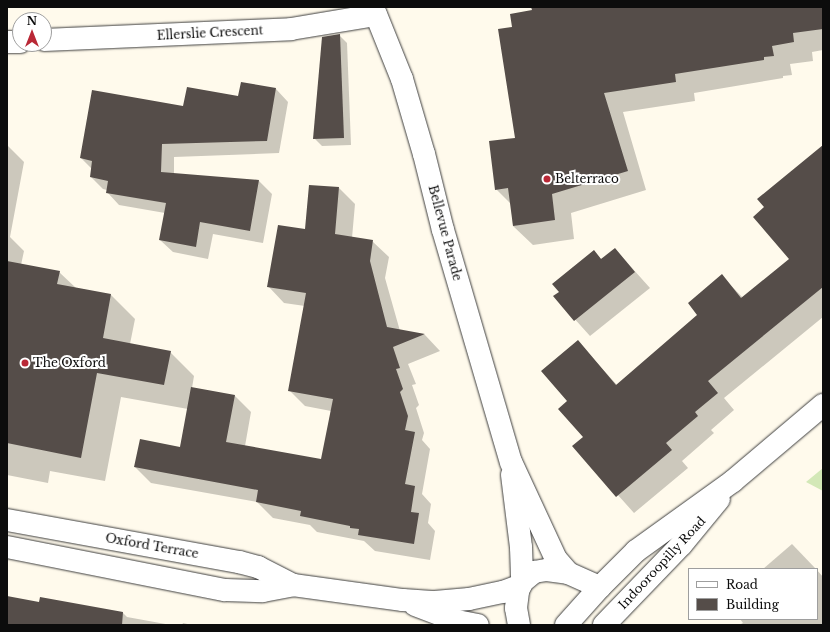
<!DOCTYPE html>
<style>
body{margin:0}
#map{position:relative;width:830px;height:632px;overflow:hidden;background:#fffaec;font-family:"Libre Baskerville",serif}
div>[style]{position:absolute}
.green>*{inset:0;background:#d3e8b7}
.shadow>*{inset:0;background:#0003}
.building>*{inset:0;background:#554d49}
.roads{filter:drop-shadow(0 0 1px #3f3f3f) drop-shadow(0 0 1px #3f3f3f)}
.minor>*{height:22px;margin:-11px;padding:0 11px;transform-origin:11px;border-radius:11px;background:#fff}
.dots>*{width:11px;height:11px;translate:-50% -50%;box-sizing:border-box;border:2px solid #fff;border-radius:50%}
span{translate:-50% -50%;white-space:nowrap;text-align:center;line-height:1.15;-webkit-text-stroke:4px #fff;paint-order:stroke}
.street-label{font-size:12px;color:#0c0c0c}
.poi-label{font-size:12px;color:#0c0c0c}
.left{translate:0 -50%;text-align:left}
.frame{position:absolute;inset:0;border:8px solid #0c0c0c;pointer-events:none}
.legend{position:absolute;left:688px;top:568px;width:130px;height:52px;box-sizing:border-box;background:#fff;border:1px solid #9e9e9e;margin:0;padding:5px 7px;list-style:none;font-size:12px;color:#0c0c0c}
.legend li{display:flex;align-items:center;gap:8px;height:20px}
.legend b{width:20px;border:1px solid #9e9e9e}
.north{position:absolute;left:12px;top:12px;width:40px;height:40px;box-sizing:border-box;background:#fff;border:1px solid #9e9e9e;border-radius:50%;rotate:0deg;font-size:11px;font-weight:700;line-height:16px;text-align:center;color:#0c0c0c}
.north::after{content:'';display:block;margin:auto;width:14px;height:18px;background:#b92836;clip-path:polygon(50% 0,100% 100%,50% 72%,0 100%)}
</style>
<div id="map">
<div class="green">
<i style="clip-path:polygon(823px 468px,823px 491px,806px 482px)"></i>
</div>
<div class="shadow">
<i style="clip-path:polygon(532px 7px,823px 7px,823px 50px,812px 52px,813px 61px,790px 64px,792px 75px,783px 76px,783px 78px,694px 93px,695px 101px,623px 112px,646px 190px,571px 213px,574px 239px,533px 245px,513px 226px,511px 204px,496px 189px,516px 138px,513px 28px,533px 11px)"></i>
<i style="clip-path:polygon(339px 35px,347px 43px,351px 145px,322px 146px,314px 138px)"></i>
<i style="clip-path:polygon(276px 89px,288px 102px,279px 153px,174px 157px,174px 174px,259px 181px,272px 194px,263px 243px,213px 234px,208px 259px,173px 252px,160px 240px,165px 213px,119px 205px,107px 192px,107px 190px,103px 189px,91px 177px,92px 169px,81px 158px,184px 107px)"></i>
<i style="clip-path:polygon(7px 145px,24px 162px,10px 237px,24px 251px,21px 265px,59px 272px,76px 288px,111px 295px,135px 319px,130px 344px,170px 352px,194px 376px,192px 388px,235px 396px,251px 412px,245px 446px,322px 461px,331px 411px,305px 406px,289px 390px,305px 306px,284px 303px,268px 286px,306px 230px,339px 188px,355px 204px,352px 238px,372px 241px,389px 257px,385px 278px,400px 331px,425px 335px,440px 351px,408px 364px,416px 384px,412px 385px,419px 405px,416px 408px,424px 433px,422px 440px,430px 449px,422px 494px,431px 504px,428px 523px,435px 531px,430px 560px,375px 551px,364px 541px,317px 532px,310px 525px,273px 518px,257px 502px,151px 483px,135px 467px,180px 448px,188px 409px,121px 397px,105px 481px,50px 471px,48px 483px,7px 475px)"></i>
<i style="clip-path:polygon(823px 146px,823px 317px,724px 398px,734px 410px,711px 430px,714px 433px,682px 461px,688px 468px,634px 513px,574px 446px,584px 438px,578px 342px,617px 385px,699px 315px,722px 276px,743px 298px,791px 259px)"></i>
<i style="clip-path:polygon(615px 249px,650px 288px,590px 336px,554px 296px,560px 292px,594px 251px,602px 260px)"></i>
<i style="clip-path:polygon(792px 544px,816px 569px,763px 569px)"></i>
<i style="clip-path:polygon(817px 570px,823px 577px,823px 625px,739px 625px,743px 623px,740px 619px,817px 619px)"></i>
<i style="clip-path:polygon(7px 597px,40px 603px,41px 598px,123px 613px,127px 617px,171px 625px,7px 625px)"></i>
<i style="clip-path:polygon(183px 623px,192px 625px,182px 625px)"></i>
</div>
<div class="building">
<i style="clip-path:polygon(531px 7px,823px 7px,823px 29px,793px 33px,794px 42px,772px 46px,774px 56px,764px 57px,764px 60px,675px 74px,676px 82px,604px 93px,628px 171px,552px 194px,555px 220px,513px 226px,508px 188px,495px 190px,489px 141px,515px 138px,498px 29px,512px 27px,510px 14px,532px 10px)"></i>
<i style="clip-path:polygon(340px 34px,344px 138px,313px 139px,322px 37px)"></i>
<i style="clip-path:polygon(241px 82px,276px 88px,267px 141px,162px 144px,161px 172px,259px 180px,250px 231px,200px 222px,196px 247px,159px 240px,166px 203px,106px 193px,108px 181px,90px 177px,92px 161px,80px 158px,92px 90px,183px 106px,187px 87px,238px 96px)"></i>
<i style="clip-path:polygon(823px 145px,823px 287px,708px 381px,718px 393px,695px 412px,698px 416px,666px 443px,672px 450px,616px 497px,572px 446px,583px 437px,558px 409px,567px 401px,541px 371px,578px 340px,616px 385px,697px 315px,688px 303px,722px 274px,741px 298px,789px 259px,753px 217px,764px 207px,757px 199px)"></i>
<i style="clip-path:polygon(309px 185px,339px 187px,335px 234px,373px 240px,370px 261px,387px 327px,425px 334px,393px 347px,400px 368px,396px 369px,403px 389px,400px 392px,408px 416px,405px 430px,415px 432px,405px 484px,415px 486px,411px 512px,419px 513px,414px 544px,358px 535px,359px 529px,350px 528px,350px 526px,300px 516px,301px 511px,256px 502px,258px 490px,134px 467px,140px 439px,180px 447px,191px 387px,235px 395px,226px 442px,321px 459px,333px 399px,288px 391px,306px 293px,267px 287px,278px 225px,305px 229px)"></i>
<i style="clip-path:polygon(615px 248px,635px 272px,574px 321px,553px 296px,559px 292px,552px 284px,594px 250px,601px 259px)"></i>
<i style="clip-path:polygon(7px 261px,60px 271px,57px 284px,111px 294px,103px 338px,171px 351px,164px 385px,97px 373px,81px 458px,7px 443px)"></i>
<i style="clip-path:polygon(7px 596px,39px 602px,40px 597px,123px 612px,122px 625px,7px 625px)"></i>
</div>
<div class="roads">
<div class="minor">
<i style="left:373px;top:7px;width:78px;rotate:68.1deg"></i>
<i style="left:402px;top:79px;width:78px;rotate:73.7deg"></i>
<i style="left:424px;top:154px;width:78px;rotate:76deg"></i>
<i style="left:443px;top:230px;width:242px;rotate:73.7deg"></i>
<i style="left:511px;top:462px;width:107px;rotate:65.1deg"></i>
<i style="left:556px;top:559px;width:18px;rotate:49deg"></i>
<i style="left:44px;top:40px;width:247px;rotate:-2.5deg"></i>
<i style="left:291px;top:29px;width:86px;rotate:-9.4deg"></i>
<i style="left:7px;top:42px;width:13px"></i>
<i style="left:512px;top:475px;width:73px;rotate:82.9deg"></i>
<i style="left:521px;top:547px;width:35px;rotate:88deg"></i>
<i style="left:7px;top:520px;width:236px;rotate:10.3deg"></i>
<i style="left:239px;top:562px;width:20px;rotate:15deg"></i>
<i style="left:258px;top:567px;width:39px;rotate:27deg"></i>
<i style="left:293px;top:585px;width:111px;rotate:7.8deg"></i>
<i style="left:403px;top:600px;width:32px;rotate:4deg"></i>
<i style="left:435px;top:602px;width:34px;rotate:-5deg"></i>
<i style="left:469px;top:599px;width:35px;rotate:-12deg"></i>
<i style="left:503px;top:592px;width:19px;rotate:-21deg"></i>
<i style="left:7px;top:547px;width:222px;rotate:11.2deg"></i>
<i style="left:225px;top:590px;width:38px;rotate:2deg"></i>
<i style="left:263px;top:591px;width:31px;rotate:-11deg"></i>
<i style="left:415px;top:605px;width:45px;rotate:20.9deg"></i>
<i style="left:457px;top:621px;width:21px;rotate:11deg"></i>
<i style="left:519px;top:625px;width:17px;rotate:-100deg"></i>
<i style="left:516px;top:608px;width:17px;rotate:-83deg"></i>
<i style="left:518px;top:591px;width:10px;rotate:-66deg"></i>
<i style="left:522px;top:582px;width:16px;rotate:-40deg"></i>
<i style="left:534px;top:572px;width:13px;rotate:-9deg"></i>
<i style="left:547px;top:570px;width:21px;rotate:8deg"></i>
<i style="left:568px;top:573px;width:35px;rotate:24deg"></i>
<i style="left:566px;top:625px;width:51px;rotate:-48.2deg"></i>
<i style="left:600px;top:587px;width:51px;rotate:-45deg"></i>
<i style="left:636px;top:551px;width:120px;rotate:-35.8deg"></i>
<i style="left:733px;top:481px;width:118px;rotate:-40.2deg"></i>
<i style="left:604px;top:625px;width:112px;rotate:-46.1deg"></i>
<i style="left:682px;top:544px;width:58px;rotate:-50.6deg"></i>
</div>
</div>
<div class="dots">
<i style="left:547px;top:179px;background:#b92836"></i>
<i style="left:25px;top:363px;background:#b92836"></i>
</div>
<div class="street-label">
<span style="left:210px;top:33px;rotate:-3deg">Ellerslie Crescent</span>
<span style="left:445px;top:233px;rotate:75deg">Bellevue Parade</span>
<span style="left:152px;top:546px;rotate:10deg">Oxford Terrace</span>
<span style="left:662px;top:563px;rotate:-47deg">Indooroopilly Road</span>
</div>
<div class="poi-label">
<span class="left" style="left:555px;top:179px">Belterraco</span>
<span class="left" style="left:33px;top:363px">The Oxford</span>
</div>
<div class="frame"></div>
<ul class="legend">
<li><b style="height:5px;background:#fff"></b>Road</li>
<li><b style="height:11px;background:#554d49"></b>Building</li>
</ul>
<div class="north">N</div>
</div>
